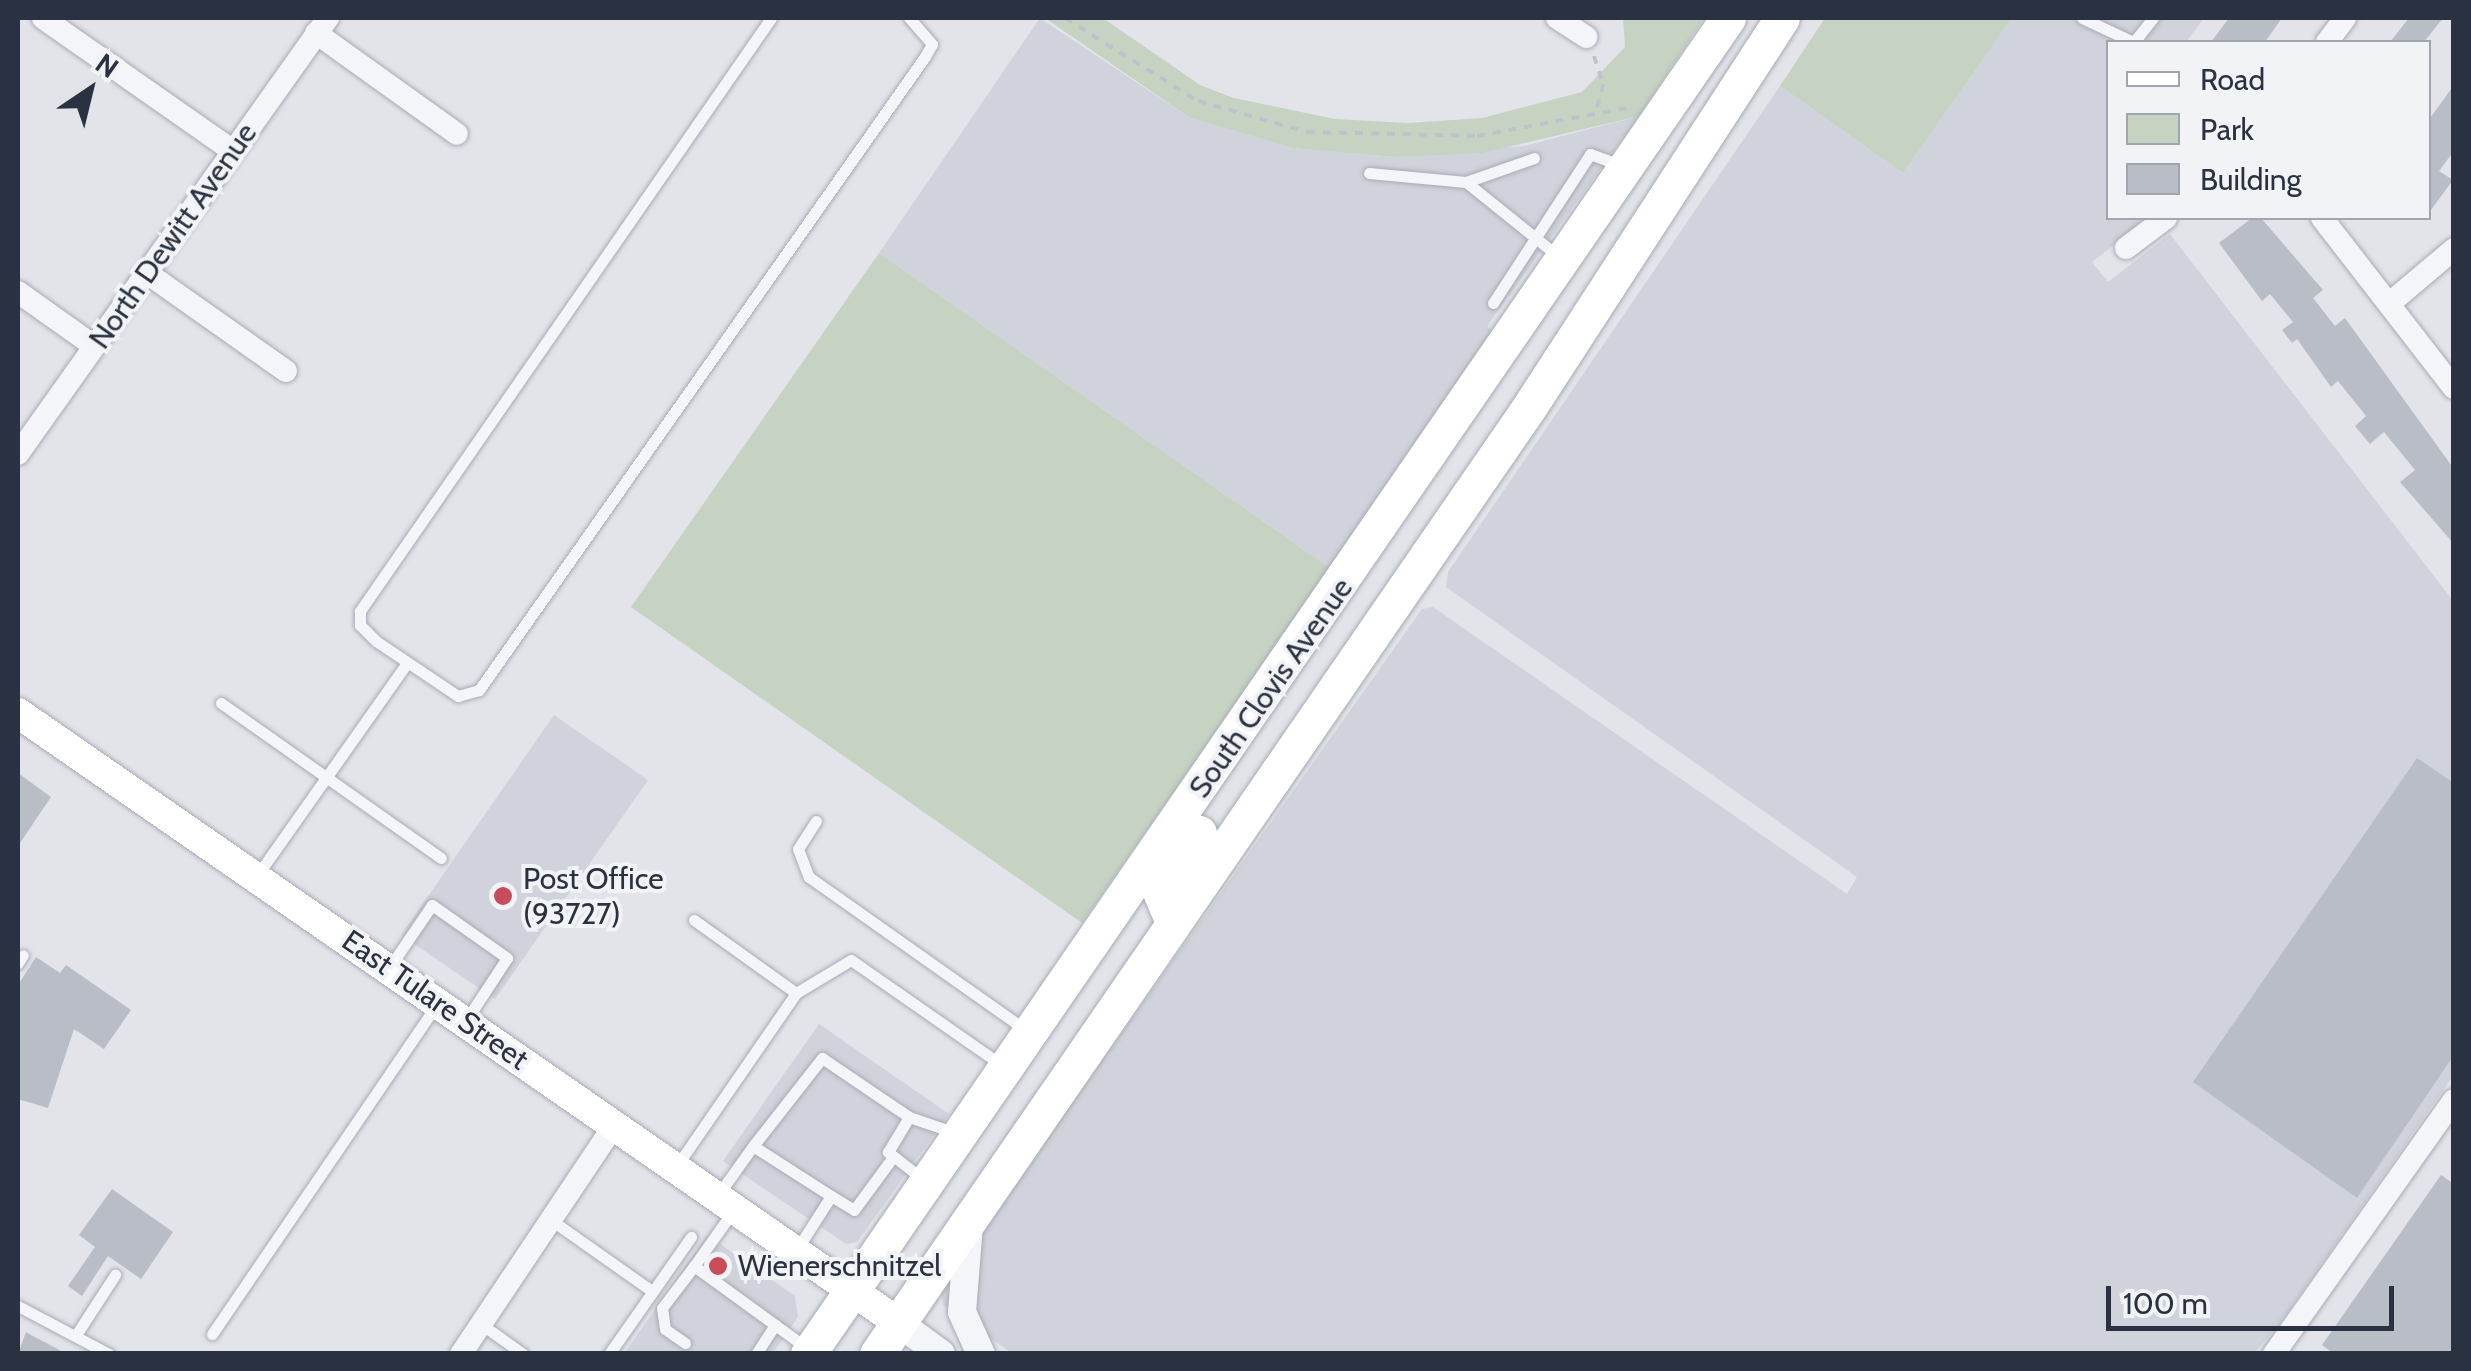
<!DOCTYPE html>
<style>
body{margin:0}
#map{position:relative;width:2471px;height:1371px;overflow:hidden;background:#e2e4ea;font-family:Cabin,sans-serif}
div>[style]{position:absolute}
.built>*{inset:0;background:#d0d3db}
.green>*{inset:0;background:#c6d3c3}
.building>*{inset:0;background:#b9bdc6}
.path>*{height:4px;margin-top:-2px;transform-origin:0;background:repeating-linear-gradient(90deg,#bfc2c8 0 8px,transparent 0 16px)}
.roads{filter:drop-shadow(0 0 2px #a7abb4) drop-shadow(0 0 2px #a7abb4)}
.service>*{height:11px;margin:-5.5px;padding:0 5.5px;transform-origin:5.5px;border-radius:5.5px;background:#f4f5f8}
.minor>*{height:22px;margin:-11px;padding:0 11px;transform-origin:11px;border-radius:11px;background:#f4f5f8}
.tertiary>*{height:28px;margin:-14px;padding:0 14px;transform-origin:14px;border-radius:14px;background:#f4f5f8}
.secondary>*{height:30px;margin:-15px;padding:0 15px;transform-origin:15px;border-radius:15px;background:#fff}
.primary>*{height:35px;margin:-17.5px;padding:0 17.5px;transform-origin:17.5px;border-radius:17.5px;background:#fff}
.dots>*{width:28px;height:28px;translate:-50% -50%;box-sizing:border-box;border:5px solid #f1f3f7;border-radius:50%}
span{translate:-50% -50%;white-space:nowrap;text-align:center;line-height:1.15;-webkit-text-stroke:8px #f1f3f7;paint-order:stroke}
.street-label{font-size:30px;color:#2a3241}
.poi-label{font-size:30px;color:#2a3241}
.left{translate:0 -50%;text-align:left}
.frame{position:absolute;inset:0;border:20px solid #2a3241;pointer-events:none}
.legend{position:absolute;left:2106px;top:40px;width:325px;height:180px;box-sizing:border-box;background:#f1f3f7;border:2px solid #a1a6ae;margin:0;padding:12px 18px;list-style:none;font-size:30px;color:#2a3241}
.legend li{display:flex;align-items:center;gap:20px;height:50px}
.legend b{width:50px;border:2px solid #a1a6ae}
.north{position:absolute;left:40px;top:40px;width:100px;height:100px;-webkit-text-stroke:8px #f1f3f7;paint-order:stroke;rotate:35deg;font-size:28px;font-weight:700;line-height:40px;text-align:center;color:#2a3241}
.north::after{content:'';display:block;margin:auto;width:35px;height:45px;background:#2a3241;clip-path:polygon(50% 0,100% 100%,50% 72%,0 100%)}
.scale{position:absolute;left:2106px;top:1286px;width:288px;height:45px;box-sizing:border-box;border:5px solid #2a3241;border-top:0;padding-left:12px;font-size:30px;line-height:35px;white-space:nowrap;color:#2a3241;-webkit-text-stroke:8px #f1f3f7;paint-order:stroke}
</style>
<div id="map">
<div class="built">
<i style="clip-path:polygon(1040px 18px,1190px 118px,1292px 148px,1394px 157px,1524px 146px,1639px 116px,1487px 326px,1494px 332px,1330px 568px,879px 253px)"></i>
<i style="clip-path:polygon(2012px 18px,2204px 18px,2186px 42px,2108px 42px,2108px 218px,2148px 218px,2092px 262px,2108px 282px,2170px 234px,2454px 602px,2453px 1076px,2278px 1326px,2254px 1353px,1013px 1354px,943px 1305px,941px 1288px,1422px 609px,1433px 607px,1847px 894px,1857px 877px,1446px 587px,1448px 572px,1780px 86px,1903px 173px)"></i>
<i style="clip-path:polygon(554px 715px,648px 780px,495px 999px,401px 935px)"></i>
<i style="clip-path:polygon(819px 1024px,949px 1114px,857px 1242px,846px 1244px,723px 1161px)"></i>
<i style="clip-path:polygon(707px 1235px,795px 1296px,798px 1317px,773px 1353px,624px 1354px)"></i>
</div>
<div class="green">
<i style="clip-path:polygon(1045px 18px,1103px 18px,1200px 85px,1234px 98px,1335px 119px,1408px 123px,1482px 118px,1582px 92px,1625px 47px,1623px 18px,1704px 18px,1639px 116px,1483px 153px,1394px 157px,1292px 148px,1190px 118px)"></i>
<i style="clip-path:polygon(1825px 18px,2012px 18px,1903px 173px,1780px 86px)"></i>
<i style="clip-path:polygon(879px 253px,1330px 568px,1082px 923px,631px 607px)"></i>
</div>
<div class="building">
<i style="clip-path:polygon(2229px 18px,2282px 18px,2265px 42px,2211px 42px)"></i>
<i style="clip-path:polygon(2409px 18px,2443px 18px,2424px 42px,2390px 42px)"></i>
<i style="clip-path:polygon(2454px 85px,2454px 151px,2439px 171px,2453px 180px,2428px 214px,2428px 121px)"></i>
<i style="clip-path:polygon(2252px 218px,2261px 218px,2323px 290px,2313px 298px,2335px 326px,2345px 318px,2454px 469px,2454px 544px,2400px 482px,2415px 470px,2384px 432px,2370px 444px,2355px 426px,2366px 416px,2338px 381px,2331px 387px,2297px 339px,2292px 343px,2282px 330px,2293px 322px,2270px 294px,2262px 301px,2219px 243px)"></i>
<i style="clip-path:polygon(2417px 758px,2454px 783px,2454px 1055px,2357px 1198px,2193px 1082px)"></i>
<i style="clip-path:polygon(18px 773px,51px 797px,18px 846px)"></i>
<i style="clip-path:polygon(36px 957px,60px 973px,66px 965px,131px 1010px,104px 1049px,74px 1029px,48px 1108px,18px 1099px,18px 985px)"></i>
<i style="clip-path:polygon(2441px 1175px,2454px 1184px,2454px 1354px,2334px 1354px,2322px 1345px)"></i>
<i style="clip-path:polygon(112px 1189px,173px 1232px,141px 1279px,108px 1256px,82px 1296px,68px 1286px,95px 1247px,79px 1235px)"></i>
<i style="clip-path:polygon(26px 1332px,33px 1336px,67px 1354px,18px 1354px)"></i>
</div>
<div class="path">
<i style="left:1065px;top:18px;width:157px;rotate:32deg"></i>
<i style="left:1198px;top:101px;width:113px;rotate:15.9deg"></i>
<i style="left:1307px;top:132px;width:170px;rotate:1.3deg"></i>
<i style="left:1477px;top:136px;width:158px;rotate:-10.6deg"></i>
<i style="left:1594px;top:56px;width:29px;rotate:72deg"></i>
<i style="left:1603px;top:84px;width:25px;rotate:104deg"></i>
</div>
<div class="roads">
<div class="service">
<i style="left:771px;top:18px;width:722px;rotate:124.73deg"></i>
<i style="left:360px;top:611px;width:14px;rotate:90deg"></i>
<i style="left:360px;top:625px;width:23px;rotate:45deg"></i>
<i style="left:376px;top:641px;width:99px;rotate:33.9deg"></i>
<i style="left:458px;top:696px;width:22px;rotate:-16deg"></i>
<i style="left:479px;top:690px;width:773px;rotate:-54.85deg"></i>
<i style="left:924px;top:58px;width:16px;rotate:-60deg"></i>
<i style="left:932px;top:44px;width:35px;rotate:-131deg"></i>
<i style="left:2082px;top:18px;width:56px;rotate:25.2deg"></i>
<i style="left:2134px;top:42px;width:31px;rotate:-52deg"></i>
<i style="left:1369px;top:173px;width:97px;rotate:5.3deg"></i>
<i style="left:1466px;top:182px;width:118px;rotate:38.8deg"></i>
<i style="left:1466px;top:182px;width:72px;rotate:-19.4deg"></i>
<i style="left:1493px;top:303px;width:178px;rotate:-56.9deg"></i>
<i style="left:1590px;top:154px;width:35px;rotate:20deg"></i>
<i style="left:221px;top:703px;width:269px;rotate:35.2deg"></i>
<i style="left:816px;top:821px;width:33px;rotate:123deg"></i>
<i style="left:798px;top:849px;width:30px;rotate:69deg"></i>
<i style="left:809px;top:877px;width:267px;rotate:35.2deg"></i>
<i style="left:256px;top:877px;width:261px;rotate:-54.8deg"></i>
<i style="left:694px;top:920px;width:125px;rotate:35.6deg"></i>
<i style="left:18px;top:963px;width:9px;rotate:-58deg"></i>
<i style="left:389px;top:968px;width:76px;rotate:-55.7deg"></i>
<i style="left:432px;top:905px;width:92px;rotate:35.2deg"></i>
<i style="left:507px;top:958px;width:77px;rotate:123.3deg"></i>
<i style="left:753px;top:1146px;width:112px;rotate:-51.9deg"></i>
<i style="left:822px;top:1058px;width:105px;rotate:34.1deg"></i>
<i style="left:676px;top:1167px;width:211px;rotate:-55.4deg"></i>
<i style="left:796px;top:993px;width:64px;rotate:-31deg"></i>
<i style="left:851px;top:960px;width:185px;rotate:34.9deg"></i>
<i style="left:924px;top:1180px;width:46px;rotate:-142.1deg"></i>
<i style="left:888px;top:1152px;width:41px;rotate:-59deg"></i>
<i style="left:909px;top:1117px;width:50px;rotate:18.8deg"></i>
<i style="left:718px;top:1195px;width:60px;rotate:-54.5deg"></i>
<i style="left:753px;top:1146px;width:93px;rotate:32.7deg"></i>
<i style="left:831px;top:1196px;width:65px;rotate:122.5deg"></i>
<i style="left:831px;top:1196px;width:27px;rotate:31deg"></i>
<i style="left:854px;top:1210px;width:66px;rotate:-53.7deg"></i>
<i style="left:733px;top:1211px;width:67px;rotate:125.3deg"></i>
<i style="left:694px;top:1266px;width:140px;rotate:36deg"></i>
<i style="left:551px;top:1220px;width:123px;rotate:35.1deg"></i>
<i style="left:18px;top:1306px;width:103px;rotate:27.8deg"></i>
<i style="left:481px;top:1324px;width:52px;rotate:35.5deg"></i>
<i style="left:212px;top:1334px;width:397px;rotate:-55.7deg"></i>
<i style="left:76px;top:1335px;width:72px;rotate:-57deg"></i>
<i style="left:685px;top:1343px;width:24px;rotate:-145deg"></i>
<i style="left:665px;top:1329px;width:21px;rotate:-98deg"></i>
<i style="left:662px;top:1308px;width:53px;rotate:-52.7deg"></i>
<i style="left:609px;top:1354px;width:143px;rotate:-55deg"></i>
<i style="left:756px;top:1354px;width:35px;rotate:-57deg"></i>
</div>
<div class="minor">
<i style="left:43px;top:18px;width:232px;rotate:35deg"></i>
<i style="left:1557px;top:18px;width:35px;rotate:33deg"></i>
<i style="left:316px;top:33px;width:173px;rotate:35.6deg"></i>
<i style="left:2327px;top:42px;width:30px;rotate:-53deg"></i>
<i style="left:2322px;top:218px;width:215px;rotate:52.2deg"></i>
<i style="left:2126px;top:248px;width:50px;rotate:-36.9deg"></i>
<i style="left:147px;top:273px;width:170px;rotate:35.2deg"></i>
<i style="left:18px;top:292px;width:93px;rotate:35.4deg"></i>
<i style="left:2390px;top:303px;width:84px;rotate:-40.2deg"></i>
<i style="left:18px;top:454px;width:535px;rotate:-54.59deg"></i>
<i style="left:461px;top:1354px;width:277px;rotate:-56.2deg"></i>
<i style="left:2274px;top:1354px;width:311px;rotate:-54.7deg"></i>
</div>
<div class="tertiary">
<i style="left:969px;top:1225px;width:87px;rotate:94.6deg"></i>
<i style="left:962px;top:1312px;width:46px;rotate:65.7deg"></i>
<i style="left:899px;top:1323px;width:52px;rotate:36.4deg"></i>
</div>
<div class="secondary">
<i style="left:18px;top:713px;width:1072px;rotate:34.7deg"></i>
</div>
<div class="primary">
<i style="left:1172px;top:920px;width:28px;rotate:-113deg"></i>
<i style="left:1161px;top:894px;width:72px;rotate:-58.1deg"></i>
<i style="left:808px;top:1354px;width:1622px;rotate:-55.45deg"></i>
<i style="left:877px;top:1354px;width:1148px;rotate:-55.44deg"></i>
<i style="left:1528px;top:409px;width:466px;rotate:-57deg"></i>
</div>
</div>
<div class="dots">
<i style="left:503px;top:896px;background:#c94c59"></i>
<i style="left:718px;top:1266px;background:#c94c59"></i>
</div>
<div class="street-label">
<span style="left:173px;top:236px;rotate:-55deg">North Dewitt Avenue</span>
<span style="left:1271px;top:688px;rotate:-55deg">South Clovis Avenue</span>
<span style="left:435px;top:1000px;rotate:35deg">East Tulare Street</span>
</div>
<div class="poi-label">
<span class="left" style="left:523px;top:896px">Post Office<br>(93727)</span>
<span class="left" style="left:738px;top:1266px">Wienerschnitzel</span>
</div>
<div class="frame"></div>
<ul class="legend">
<li><b style="height:12px;background:#fff"></b>Road</li>
<li><b style="height:28px;background:#c6d3c3"></b>Park</li>
<li><b style="height:28px;background:#b9bdc6"></b>Building</li>
</ul>
<div class="north">N</div>
<div class="scale">100 m</div>
</div>
